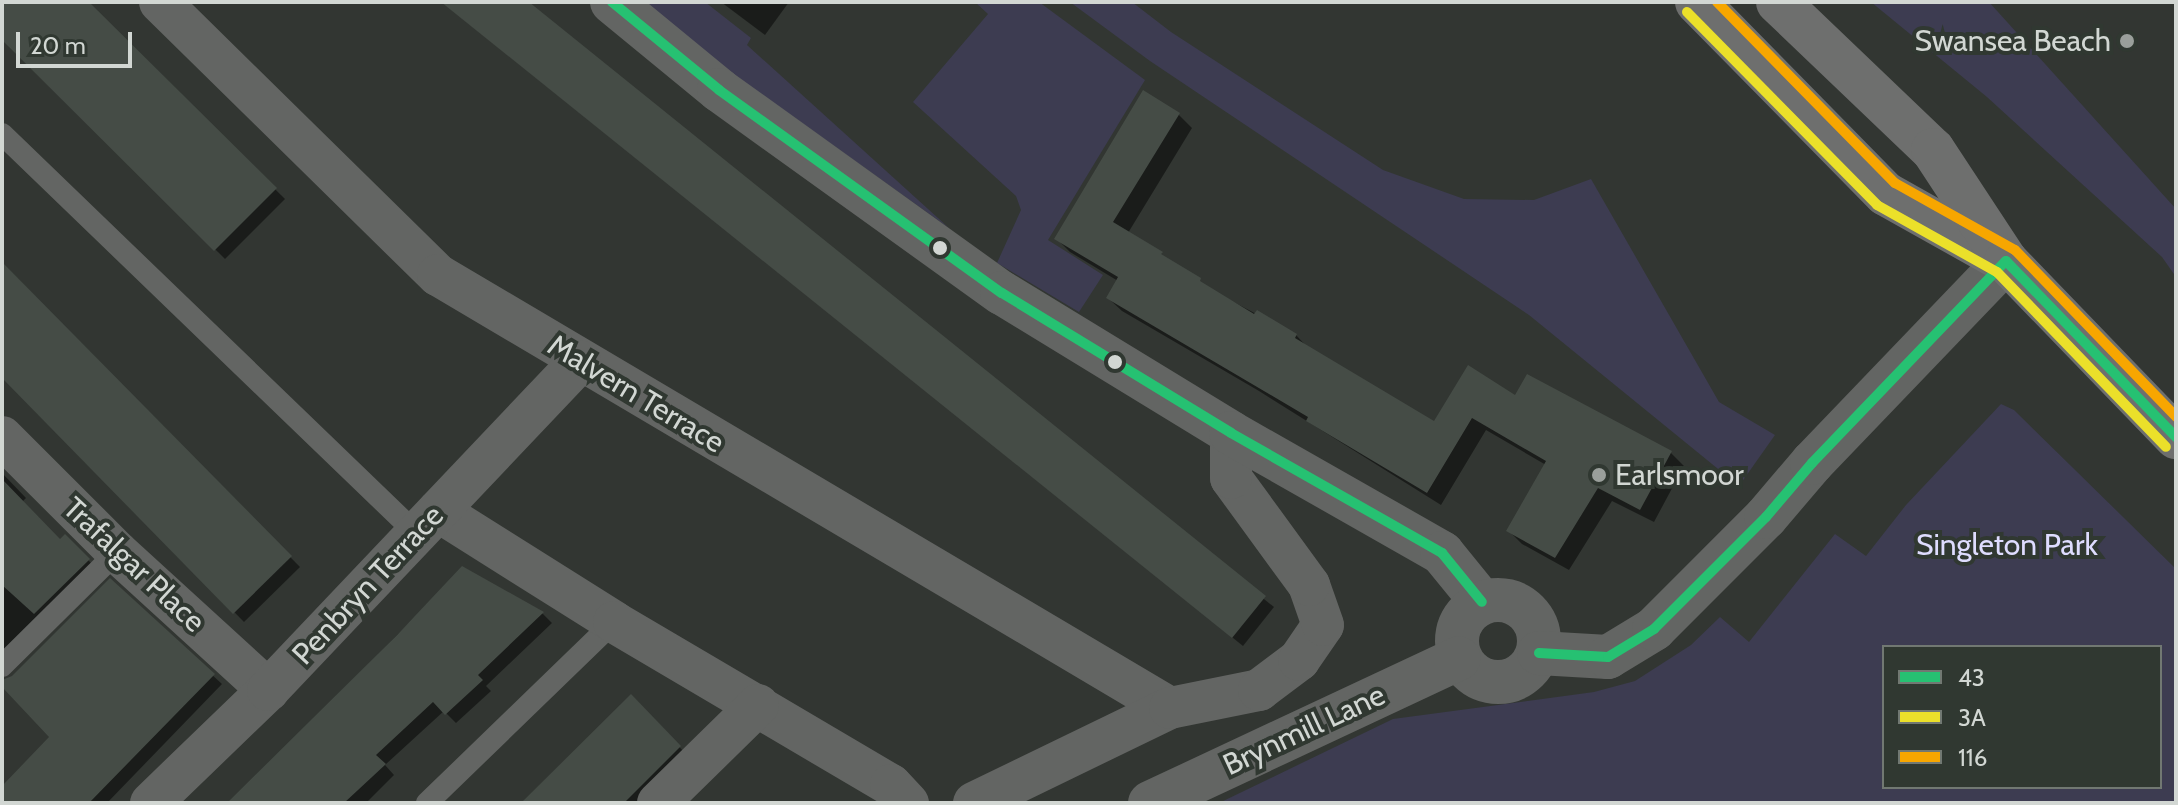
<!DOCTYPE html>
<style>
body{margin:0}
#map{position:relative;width:2178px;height:805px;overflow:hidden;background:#323632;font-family:Cabin,sans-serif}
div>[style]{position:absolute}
.green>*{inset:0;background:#3d3c51}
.shadow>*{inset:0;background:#0007}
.building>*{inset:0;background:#454c46}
.service>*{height:22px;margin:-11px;padding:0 11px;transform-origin:11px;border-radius:11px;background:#636563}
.minor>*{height:42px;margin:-21px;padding:0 21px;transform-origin:21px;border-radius:21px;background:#636563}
.tertiary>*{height:44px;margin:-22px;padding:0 22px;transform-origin:22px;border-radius:22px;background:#636563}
.tertiary>.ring{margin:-22px;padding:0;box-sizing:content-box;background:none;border:44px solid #636563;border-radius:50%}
.primary>*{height:44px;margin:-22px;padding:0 22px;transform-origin:22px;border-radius:22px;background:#6e6f6e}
.bus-1>*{height:10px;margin:-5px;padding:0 5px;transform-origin:5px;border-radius:5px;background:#26c172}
.bus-2>*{height:10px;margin:-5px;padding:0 5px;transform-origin:5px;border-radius:5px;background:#ebe02a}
.bus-3>*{height:10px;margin:-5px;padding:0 5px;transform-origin:5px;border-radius:5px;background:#f7a600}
.dots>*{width:22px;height:22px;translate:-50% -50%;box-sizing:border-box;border:4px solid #303831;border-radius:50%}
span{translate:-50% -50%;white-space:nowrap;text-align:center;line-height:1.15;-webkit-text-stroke:8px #303831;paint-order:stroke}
.poi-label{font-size:30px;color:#d2d7d3}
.right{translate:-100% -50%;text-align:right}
.left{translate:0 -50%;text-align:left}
.street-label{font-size:30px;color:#d2d7d3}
.park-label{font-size:30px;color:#dedcfe}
.frame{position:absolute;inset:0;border:4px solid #d2d7d3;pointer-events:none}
.legend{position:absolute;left:1882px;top:645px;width:280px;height:144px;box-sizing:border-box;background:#303831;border:2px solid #717872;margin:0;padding:10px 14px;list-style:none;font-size:24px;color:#d2d7d3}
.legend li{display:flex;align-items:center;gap:16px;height:40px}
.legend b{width:40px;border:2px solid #717872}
.scale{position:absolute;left:16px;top:32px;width:116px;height:36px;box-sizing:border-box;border:4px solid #d2d7d3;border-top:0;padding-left:10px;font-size:24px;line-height:28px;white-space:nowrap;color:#d2d7d3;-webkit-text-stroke:6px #303831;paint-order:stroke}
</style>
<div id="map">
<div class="green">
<i style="clip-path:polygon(632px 2px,705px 2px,751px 38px,747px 45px,949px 228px)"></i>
<i style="clip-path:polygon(975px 2px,1039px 2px,1145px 80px,1048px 240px,1103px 275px,1079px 312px,997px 263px,1021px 210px,1016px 196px,913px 102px,988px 14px)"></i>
<i style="clip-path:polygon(1070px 2px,1132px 2px,1171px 32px,1383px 170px,1464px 199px,1534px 200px,1591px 179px,1719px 402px,1775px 435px,1739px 486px,1529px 315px,1150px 61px)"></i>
<i style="clip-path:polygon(1871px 2px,1989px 2px,2176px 209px,2176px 277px,2162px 257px,1987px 97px)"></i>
<i style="clip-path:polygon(evenodd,2001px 404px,2014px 410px,2176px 569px,2176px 803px,1219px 803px,1393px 719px,1594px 692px,1635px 681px,1691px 645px,1720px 617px,1749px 642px,1835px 534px,1866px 556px,1906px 505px,2001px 404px,2160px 647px,2160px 787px,1884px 787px,1884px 647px,2160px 647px)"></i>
</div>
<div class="shadow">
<i style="clip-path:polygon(2px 2px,87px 2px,285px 199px,225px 259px,2px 37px)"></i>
<i style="clip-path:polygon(442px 2px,526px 2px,1274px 607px,1243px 646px)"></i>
<i style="clip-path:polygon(721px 2px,789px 2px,765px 35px)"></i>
<i style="clip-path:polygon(1178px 114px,1192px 128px,1128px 233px,1209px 289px,1296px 335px,1309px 349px,1435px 424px,1516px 397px,1671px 453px,1684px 466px,1654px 522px,1612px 501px,1569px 570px,1522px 544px,1508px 530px,1546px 465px,1486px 430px,1441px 505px,1259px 391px,1122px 311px,1108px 298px,1118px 281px,1070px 252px,1057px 239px)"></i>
<i style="clip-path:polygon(2px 264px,300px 567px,244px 622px,2px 375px)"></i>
<i style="clip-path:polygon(2px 473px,26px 498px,22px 502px,60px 542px,65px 537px,97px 569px,2px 663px)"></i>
<i style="clip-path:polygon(462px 569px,543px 614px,552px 623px,486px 686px,491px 691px,456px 723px,444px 711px,385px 765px,394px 775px,366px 803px,231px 803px)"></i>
<i style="clip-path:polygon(110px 581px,222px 684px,107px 803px,2px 803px,2px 789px,52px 737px,2px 681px,13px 678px)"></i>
<i style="clip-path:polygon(631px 697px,689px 757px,643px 803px,523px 803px)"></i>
</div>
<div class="building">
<i style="clip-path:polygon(2px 2px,89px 2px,277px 188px,214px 251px,2px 40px)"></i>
<i style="clip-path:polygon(441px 2px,529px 2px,1266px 596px,1232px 638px)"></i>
<i style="clip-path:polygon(1143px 90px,1180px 113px,1113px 222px,1163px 252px,1161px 254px,1201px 278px,1200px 281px,1254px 314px,1257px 310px,1297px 334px,1295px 338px,1434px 421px,1468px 365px,1515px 395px,1527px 374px,1672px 451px,1640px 510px,1598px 488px,1555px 558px,1506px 531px,1546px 461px,1472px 418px,1427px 493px,1306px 421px,1308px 417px,1106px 298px,1118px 277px,1054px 239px)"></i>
<i style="clip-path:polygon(2px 262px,292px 556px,233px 614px,2px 378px)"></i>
<i style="clip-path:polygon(2px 479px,60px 539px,65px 534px,90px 559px,34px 614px,2px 585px)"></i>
<i style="clip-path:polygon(462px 566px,544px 612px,478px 675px,483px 680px,445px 715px,433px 702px,376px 755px,386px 764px,344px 803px,227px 803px,397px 635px)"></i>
<i style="clip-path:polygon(110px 578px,215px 674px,89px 803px,2px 803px,2px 786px,49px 737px,2px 687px,2px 680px,12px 676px)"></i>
<i style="clip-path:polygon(631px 694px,681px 746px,624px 803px,521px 803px)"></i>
</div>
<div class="service">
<i style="left:2px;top:134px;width:578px;rotate:43.95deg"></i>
<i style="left:2px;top:666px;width:162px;rotate:-44.7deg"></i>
<i style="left:427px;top:803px;width:260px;rotate:-44.1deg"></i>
</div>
<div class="minor">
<i style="left:160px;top:2px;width:390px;rotate:44.5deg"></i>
<i style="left:438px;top:275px;width:850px;rotate:30.61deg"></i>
<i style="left:2px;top:437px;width:163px;rotate:45deg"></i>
<i style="left:117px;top:552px;width:205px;rotate:42.4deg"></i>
<i style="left:438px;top:511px;width:208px;rotate:32.2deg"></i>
<i style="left:614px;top:622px;width:321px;rotate:30.5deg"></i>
<i style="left:891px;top:785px;width:25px;rotate:47deg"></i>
<i style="left:151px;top:803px;width:163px;rotate:-44deg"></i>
<i style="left:268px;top:690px;width:453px;rotate:-46.5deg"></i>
<i style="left:658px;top:803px;width:140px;rotate:-44.4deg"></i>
<i style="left:974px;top:803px;width:218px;rotate:-25.9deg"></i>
<i style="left:1170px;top:708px;width:91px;rotate:-11.4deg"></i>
<i style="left:1259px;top:690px;width:50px;rotate:-36.9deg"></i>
<i style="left:1299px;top:660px;width:42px;rotate:-55.6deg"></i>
<i style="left:1323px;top:625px;width:42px;rotate:-109.3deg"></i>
<i style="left:1309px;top:585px;width:132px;rotate:-126.1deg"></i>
<i style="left:1231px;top:478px;width:45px;rotate:-90deg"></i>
</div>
<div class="tertiary">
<i style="left:612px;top:2px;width:139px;rotate:39.4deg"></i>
<i style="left:719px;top:90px;width:348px;rotate:35.7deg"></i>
<i style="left:1002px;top:293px;width:268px;rotate:31.4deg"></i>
<i style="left:1231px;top:433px;width:243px;rotate:29.6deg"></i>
<i style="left:1442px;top:553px;width:63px;rotate:50.8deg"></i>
<i class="ring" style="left:1457px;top:600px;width:38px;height:38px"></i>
<i style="left:1539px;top:653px;width:69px;rotate:3.3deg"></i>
<i style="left:1608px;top:657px;width:54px;rotate:-31.3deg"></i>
<i style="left:1654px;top:629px;width:158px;rotate:-45deg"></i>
<i style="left:1766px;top:517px;width:71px;rotate:-49.6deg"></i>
<i style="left:1812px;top:463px;width:280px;rotate:-46.2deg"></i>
<i style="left:1150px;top:803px;width:341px;rotate:-25.1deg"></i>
</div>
<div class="primary">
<i style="left:1697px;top:2px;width:269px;rotate:45.5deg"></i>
<i style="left:1886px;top:194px;width:131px;rotate:29.3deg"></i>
<i style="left:1778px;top:2px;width:214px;rotate:43.7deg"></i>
<i style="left:1933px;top:150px;width:133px;rotate:56.7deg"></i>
<i style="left:2006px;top:261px;width:245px;rotate:46deg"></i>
</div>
<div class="bus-1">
<i style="left:612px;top:2px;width:139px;rotate:39.4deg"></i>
<i style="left:719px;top:90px;width:348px;rotate:35.7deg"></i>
<i style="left:1002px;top:293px;width:268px;rotate:31.4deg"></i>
<i style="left:1231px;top:433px;width:243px;rotate:29.6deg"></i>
<i style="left:1442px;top:553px;width:63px;rotate:50.8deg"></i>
<i style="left:2006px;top:261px;width:245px;rotate:46deg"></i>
<i style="left:1539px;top:653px;width:69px;rotate:3.3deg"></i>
<i style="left:1608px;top:657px;width:54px;rotate:-31.3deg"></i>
<i style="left:1654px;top:629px;width:158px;rotate:-45deg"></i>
<i style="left:1766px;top:517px;width:71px;rotate:-49.6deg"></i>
<i style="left:1812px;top:463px;width:280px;rotate:-46.2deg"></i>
</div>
<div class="bus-2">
<i style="left:1687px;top:12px;width:271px;rotate:45.4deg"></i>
<i style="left:1877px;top:205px;width:137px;rotate:29.2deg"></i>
<i style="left:1997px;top:272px;width:243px;rotate:46deg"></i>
</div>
<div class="bus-3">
<i style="left:1717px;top:2px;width:254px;rotate:45.5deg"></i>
<i style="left:1895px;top:183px;width:137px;rotate:29.2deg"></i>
<i style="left:2015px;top:250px;width:232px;rotate:46deg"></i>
</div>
<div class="dots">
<i style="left:2127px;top:41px;background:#9a9f9b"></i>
<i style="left:940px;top:248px;background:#d2d7d3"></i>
<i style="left:1115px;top:362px;background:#d2d7d3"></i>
<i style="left:1599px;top:475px;background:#9a9f9b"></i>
</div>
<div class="poi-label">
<span class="right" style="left:2111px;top:41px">Swansea Beach</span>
<span class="left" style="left:1615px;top:475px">Earlsmoor</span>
</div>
<div class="street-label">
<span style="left:636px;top:394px;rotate:31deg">Malvern Terrace</span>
<span style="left:134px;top:565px;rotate:43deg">Trafalgar Place</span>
<span style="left:368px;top:585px;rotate:-47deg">Penbryn Terrace</span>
<span style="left:1304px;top:730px;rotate:-25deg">Brynmill Lane</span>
</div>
<div class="park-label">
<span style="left:2007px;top:545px">Singleton Park</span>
</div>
<div class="frame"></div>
<ul class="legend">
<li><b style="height:10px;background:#26c172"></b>43</li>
<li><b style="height:10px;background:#ebe02a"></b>3A</li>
<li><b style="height:10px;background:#f7a600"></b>116</li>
</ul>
<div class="scale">20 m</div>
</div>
